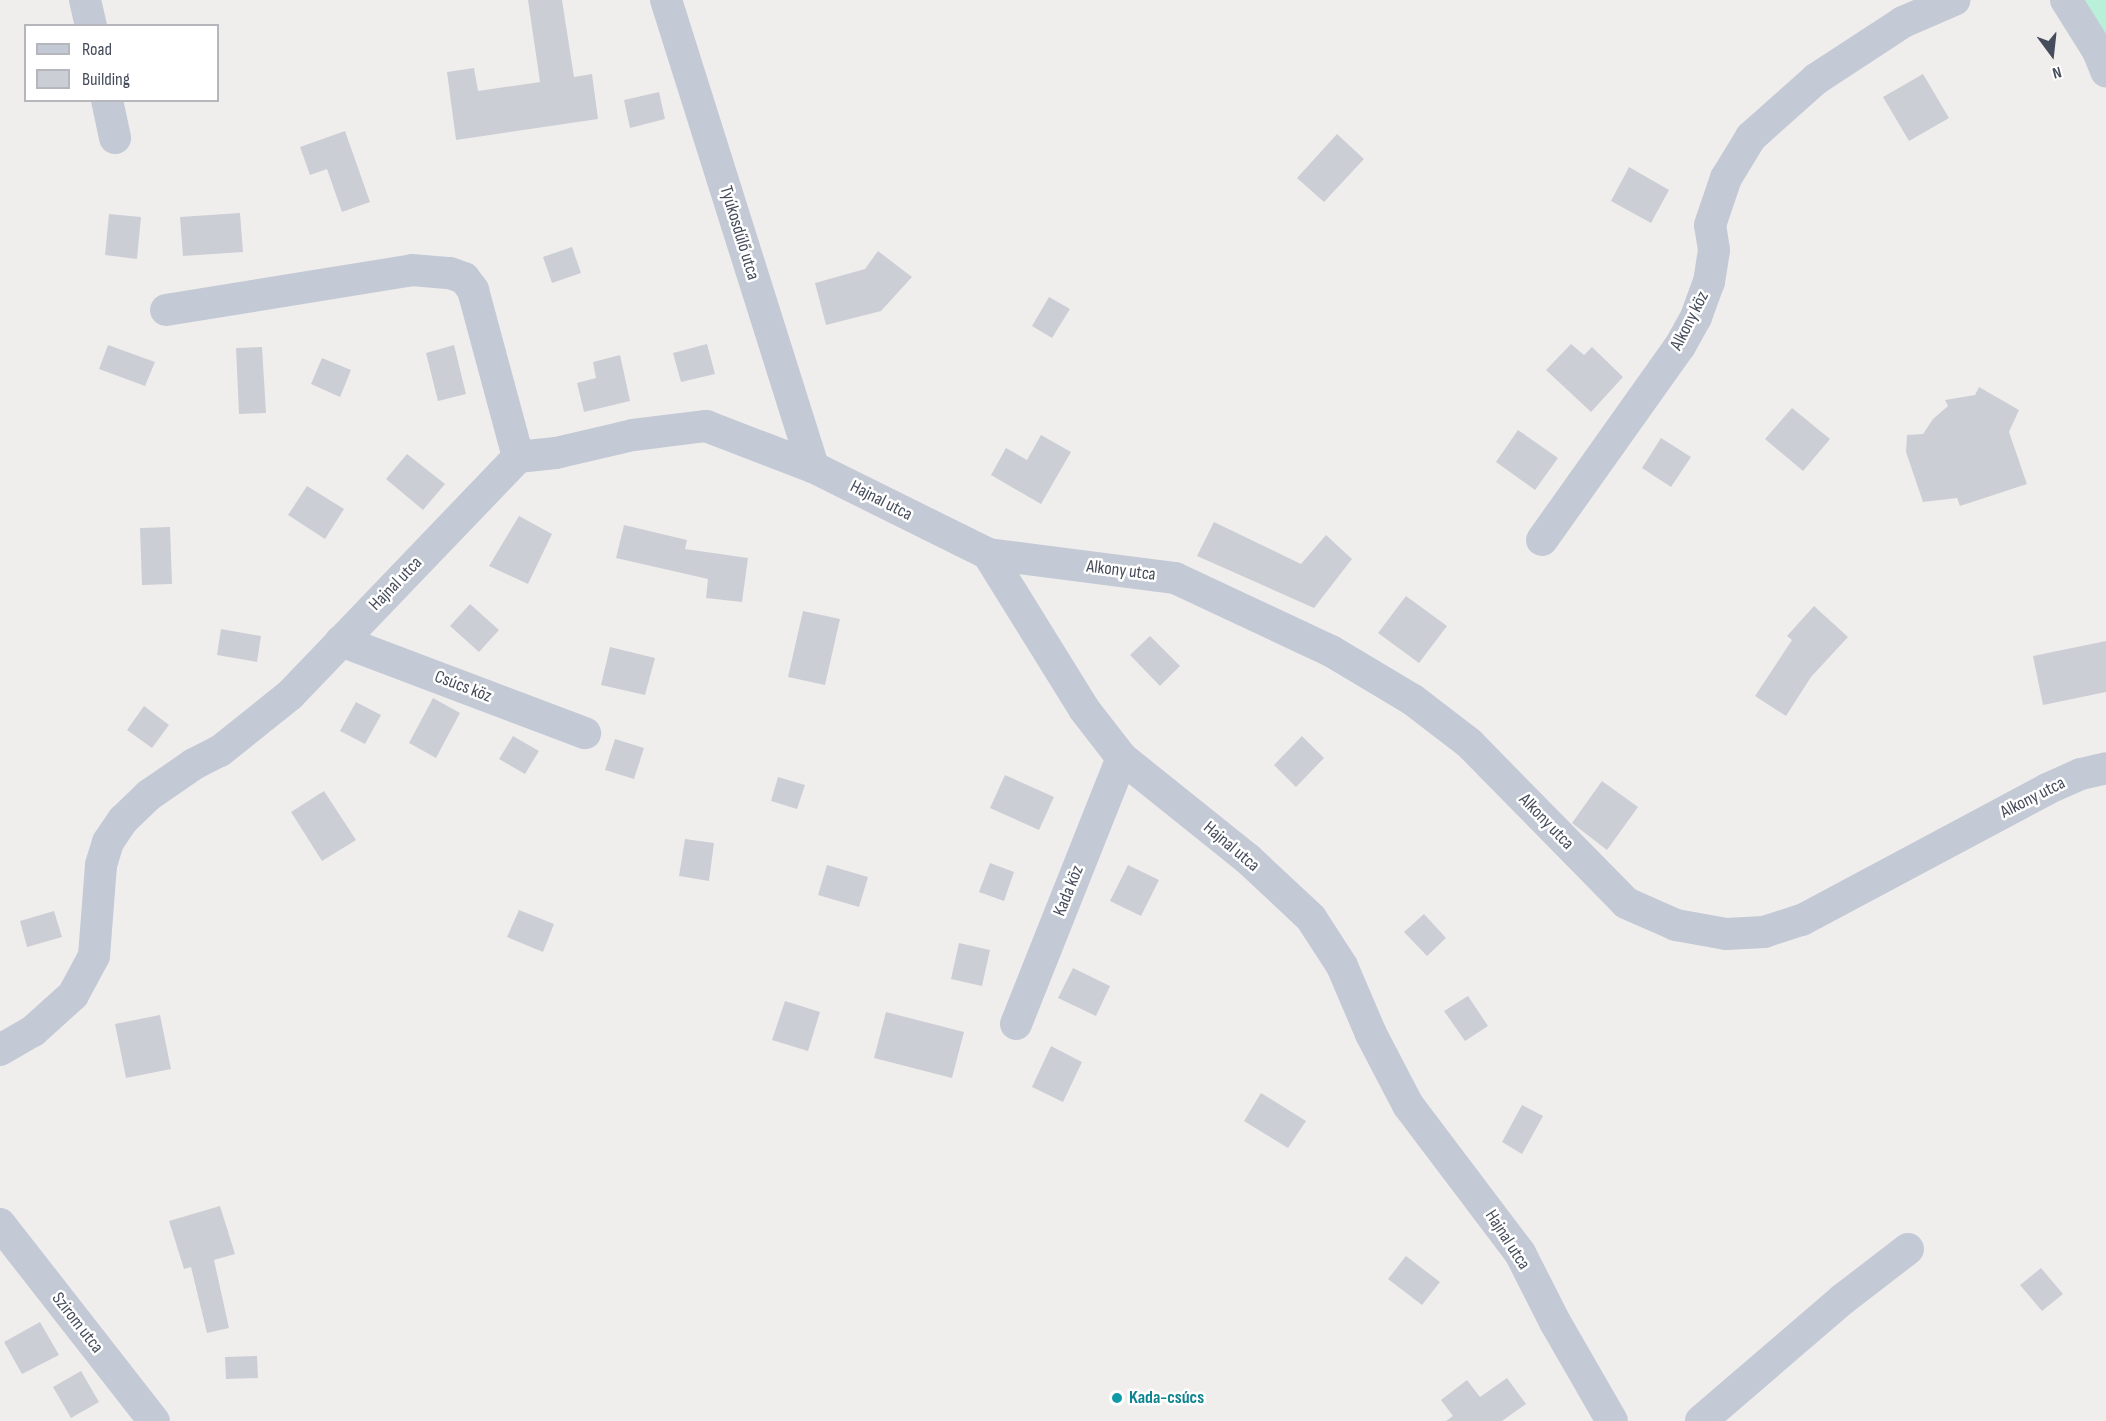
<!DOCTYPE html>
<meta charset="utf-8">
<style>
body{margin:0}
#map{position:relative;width:2106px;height:1421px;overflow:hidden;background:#f0eeed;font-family:"Sofia Sans Condensed",sans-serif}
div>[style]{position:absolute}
.green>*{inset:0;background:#b9f0da}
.building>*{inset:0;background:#ccced5}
.street>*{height:32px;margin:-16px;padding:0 16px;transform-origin:16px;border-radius:16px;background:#c3c9d5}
.dots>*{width:16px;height:16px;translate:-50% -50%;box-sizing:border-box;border:3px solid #fff;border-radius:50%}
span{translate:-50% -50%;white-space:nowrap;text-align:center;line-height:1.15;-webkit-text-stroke:5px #fff;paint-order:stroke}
.street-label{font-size:18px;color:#454c5b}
.culture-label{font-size:18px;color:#0d838f;font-weight:700}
.left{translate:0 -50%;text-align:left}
.legend{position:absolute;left:24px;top:24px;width:195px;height:78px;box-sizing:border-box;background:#fff;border:2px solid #b5b7bd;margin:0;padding:8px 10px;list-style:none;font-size:18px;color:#454c5b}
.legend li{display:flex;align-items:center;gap:12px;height:30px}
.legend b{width:30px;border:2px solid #b5b7bd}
.north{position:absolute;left:2022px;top:24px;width:60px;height:60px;-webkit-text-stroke:4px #fff;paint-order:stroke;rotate:165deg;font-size:16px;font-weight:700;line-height:24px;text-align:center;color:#454c5b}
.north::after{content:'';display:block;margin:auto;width:21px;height:27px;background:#454c5b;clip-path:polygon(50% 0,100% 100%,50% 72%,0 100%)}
</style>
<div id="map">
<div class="green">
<i style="clip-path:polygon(2066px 0,2106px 0,2106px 71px)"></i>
</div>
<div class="building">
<i style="clip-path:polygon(528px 0,562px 0,574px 77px,592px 74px,598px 119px,456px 140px,447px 72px,474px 68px,478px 91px,540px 82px)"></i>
<i style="clip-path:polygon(1923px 74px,1949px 118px,1909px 141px,1883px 97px)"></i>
<i style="clip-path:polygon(659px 92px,665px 119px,630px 128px,624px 100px)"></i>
<i style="clip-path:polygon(345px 131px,370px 202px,342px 212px,327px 169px,310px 175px,300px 147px)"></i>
<i style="clip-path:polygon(1337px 134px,1364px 159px,1324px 202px,1297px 178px)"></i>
<i style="clip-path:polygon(1629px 167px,1669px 190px,1651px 223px,1611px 201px)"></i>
<i style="clip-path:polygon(240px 213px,243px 252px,183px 256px,180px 217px)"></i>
<i style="clip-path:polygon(109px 214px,141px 217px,137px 259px,105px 255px)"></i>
<i style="clip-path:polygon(572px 247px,581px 273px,552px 283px,543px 257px)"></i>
<i style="clip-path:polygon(878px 251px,912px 277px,881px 311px,826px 325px,815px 283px,865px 269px)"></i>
<i style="clip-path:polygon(1049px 297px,1070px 309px,1052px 338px,1032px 326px)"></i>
<i style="clip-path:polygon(707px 344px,715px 374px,681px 382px,673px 353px)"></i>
<i style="clip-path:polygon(1571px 344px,1584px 355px,1592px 347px,1623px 377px,1591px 412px,1546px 370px)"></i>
<i style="clip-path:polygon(108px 345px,155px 362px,145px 386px,99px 369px)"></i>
<i style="clip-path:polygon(454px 345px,466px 394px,438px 401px,426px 353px)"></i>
<i style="clip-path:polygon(262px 347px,266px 413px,239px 414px,236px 348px)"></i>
<i style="clip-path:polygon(620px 355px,630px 401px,584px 412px,577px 383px,596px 378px,593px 362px)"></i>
<i style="clip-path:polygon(322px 358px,351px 370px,340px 397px,311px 384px)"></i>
<i style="clip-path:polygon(1979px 387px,2019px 410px,2009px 432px,2027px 484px,1960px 506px,1957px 498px,1923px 502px,1906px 452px,1907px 435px,1923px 434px,1933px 419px,1948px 406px,1945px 400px,1975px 395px)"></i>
<i style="clip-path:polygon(1792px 408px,1830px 439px,1803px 471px,1765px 439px)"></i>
<i style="clip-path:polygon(1518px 430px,1558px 458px,1535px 490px,1496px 462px)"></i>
<i style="clip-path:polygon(1041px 435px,1071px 452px,1041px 504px,991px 475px,1006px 448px,1027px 460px)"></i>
<i style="clip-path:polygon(1661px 438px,1691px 457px,1671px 487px,1642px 468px)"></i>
<i style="clip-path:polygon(407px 454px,445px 484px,423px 510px,386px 479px)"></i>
<i style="clip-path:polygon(307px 486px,344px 509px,325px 539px,288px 515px)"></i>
<i style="clip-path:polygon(519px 516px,552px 534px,528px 584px,489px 566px)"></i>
<i style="clip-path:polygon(1214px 522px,1301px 564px,1326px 535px,1352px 559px,1314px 608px,1197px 556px)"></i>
<i style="clip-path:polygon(624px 525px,687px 540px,685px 549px,748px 558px,742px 602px,706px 598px,708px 579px,616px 558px)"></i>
<i style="clip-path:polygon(170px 527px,172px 584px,142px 585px,140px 528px)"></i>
<i style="clip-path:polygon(1406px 596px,1447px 626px,1419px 663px,1378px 633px)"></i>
<i style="clip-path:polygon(470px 604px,499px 630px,479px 652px,450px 626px)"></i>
<i style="clip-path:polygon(1814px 606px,1848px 637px,1811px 677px,1786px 716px,1755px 696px,1792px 640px,1787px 636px)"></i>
<i style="clip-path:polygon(803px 611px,840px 619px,825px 685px,788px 677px)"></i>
<i style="clip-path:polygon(221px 629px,261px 636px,257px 662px,217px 655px)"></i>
<i style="clip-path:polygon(1150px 636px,1180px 666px,1160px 686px,1130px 655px)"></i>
<i style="clip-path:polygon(2106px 641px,2106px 692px,2043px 705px,2033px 656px)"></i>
<i style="clip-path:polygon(610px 647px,655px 658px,645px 695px,601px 685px)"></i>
<i style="clip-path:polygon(433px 698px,460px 713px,436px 758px,409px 743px)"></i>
<i style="clip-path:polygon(356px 702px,381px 715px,365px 744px,340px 731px)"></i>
<i style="clip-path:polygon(144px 706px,169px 725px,152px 748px,127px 730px)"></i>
<i style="clip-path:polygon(513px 736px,539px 751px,525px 774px,499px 759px)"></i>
<i style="clip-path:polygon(1302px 736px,1324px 758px,1296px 787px,1274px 765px)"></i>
<i style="clip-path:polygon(615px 739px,644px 748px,634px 779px,605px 770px)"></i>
<i style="clip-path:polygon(1005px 775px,1054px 797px,1039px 830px,990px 808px)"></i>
<i style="clip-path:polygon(778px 777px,805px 785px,797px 809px,771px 801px)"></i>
<i style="clip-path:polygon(1602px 781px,1638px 807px,1607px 850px,1572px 823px)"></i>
<i style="clip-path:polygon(324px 791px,356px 840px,322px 861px,291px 812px)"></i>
<i style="clip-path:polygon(685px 839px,714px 843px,709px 881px,679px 876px)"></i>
<i style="clip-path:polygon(990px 863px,1014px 872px,1004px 901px,979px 892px)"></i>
<i style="clip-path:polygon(827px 865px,868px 877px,859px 907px,818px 895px)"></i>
<i style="clip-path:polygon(1128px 865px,1159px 880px,1141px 916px,1110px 901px)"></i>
<i style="clip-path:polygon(519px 910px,554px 924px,543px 952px,507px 937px)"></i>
<i style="clip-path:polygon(54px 911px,62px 937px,27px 947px,20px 921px)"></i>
<i style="clip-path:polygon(1424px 914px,1446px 938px,1427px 956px,1404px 932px)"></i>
<i style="clip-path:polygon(959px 943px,990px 950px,982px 986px,951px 979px)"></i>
<i style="clip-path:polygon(1073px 968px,1110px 986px,1096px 1016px,1058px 998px)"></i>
<i style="clip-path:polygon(1468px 996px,1488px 1026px,1465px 1041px,1444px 1011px)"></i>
<i style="clip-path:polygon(785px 1001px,820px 1012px,808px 1051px,772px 1040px)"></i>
<i style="clip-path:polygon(886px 1012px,964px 1032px,952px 1078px,874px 1058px)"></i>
<i style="clip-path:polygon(160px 1015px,171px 1069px,126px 1078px,115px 1024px)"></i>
<i style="clip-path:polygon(1051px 1046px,1082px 1062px,1063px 1102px,1032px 1087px)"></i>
<i style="clip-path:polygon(1261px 1093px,1306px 1121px,1288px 1148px,1244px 1121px)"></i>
<i style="clip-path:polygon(1522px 1105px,1543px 1116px,1522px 1154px,1502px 1142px)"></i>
<i style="clip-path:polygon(220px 1206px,235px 1254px,214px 1260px,229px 1328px,207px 1333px,191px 1267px,184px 1269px,169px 1221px)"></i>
<i style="clip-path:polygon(1406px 1256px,1440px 1282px,1422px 1305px,1388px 1279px)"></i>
<i style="clip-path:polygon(2041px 1268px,2063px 1294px,2042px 1311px,2020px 1285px)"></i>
<i style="clip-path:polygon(40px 1322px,59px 1355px,22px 1374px,4px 1342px)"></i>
<i style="clip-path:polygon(257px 1356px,258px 1378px,226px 1379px,225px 1357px)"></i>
<i style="clip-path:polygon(81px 1371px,99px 1402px,71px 1418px,53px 1387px)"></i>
<i style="clip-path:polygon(1507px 1378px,1526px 1404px,1502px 1421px,1446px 1421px,1453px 1416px,1441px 1400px,1467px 1380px,1480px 1397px)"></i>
</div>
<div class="street">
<i style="left:85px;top:0;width:27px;rotate:77deg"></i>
<i style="left:666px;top:0;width:490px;rotate:72.5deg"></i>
<i style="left:2066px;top:0;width:60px;rotate:57.9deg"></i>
<i style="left:2098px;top:51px;width:22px;rotate:68deg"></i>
<i style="left:107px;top:100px;width:39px;rotate:78deg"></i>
<i style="left:166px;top:310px;width:249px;rotate:-9.2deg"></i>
<i style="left:412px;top:270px;width:38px;rotate:5deg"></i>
<i style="left:450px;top:273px;width:15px;rotate:20deg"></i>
<i style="left:464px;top:278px;width:15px;rotate:53deg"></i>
<i style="left:473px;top:290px;width:173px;rotate:74.9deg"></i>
<i style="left:1542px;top:540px;width:238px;rotate:-54.6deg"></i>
<i style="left:1680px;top:346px;width:33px;rotate:-61deg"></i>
<i style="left:1696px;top:317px;width:37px;rotate:-70deg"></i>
<i style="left:1709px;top:282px;width:32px;rotate:-81deg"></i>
<i style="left:1714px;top:250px;width:25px;rotate:-99deg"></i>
<i style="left:1710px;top:225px;width:50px;rotate:-71.2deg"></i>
<i style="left:1726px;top:178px;width:48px;rotate:-58.6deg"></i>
<i style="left:1751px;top:137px;width:87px;rotate:-41.7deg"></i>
<i style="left:1816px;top:79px;width:104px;rotate:-33.2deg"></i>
<i style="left:1903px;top:22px;width:56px;rotate:-23.3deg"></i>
<i style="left:988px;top:554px;width:189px;rotate:7.3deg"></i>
<i style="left:1175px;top:578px;width:172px;rotate:25.1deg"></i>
<i style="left:1331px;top:651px;width:96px;rotate:30.9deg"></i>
<i style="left:1413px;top:700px;width:71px;rotate:37.5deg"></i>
<i style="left:1469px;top:743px;width:224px;rotate:45.5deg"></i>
<i style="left:1626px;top:903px;width:55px;rotate:23.7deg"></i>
<i style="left:1676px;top:925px;width:51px;rotate:10.2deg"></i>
<i style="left:1726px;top:934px;width:38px;rotate:-3deg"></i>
<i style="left:1764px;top:932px;width:40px;rotate:-18deg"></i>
<i style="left:1802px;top:920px;width:278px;rotate:-28.1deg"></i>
<i style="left:2047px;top:789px;width:37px;rotate:-24deg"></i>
<i style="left:2081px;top:774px;width:26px;rotate:-13deg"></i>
<i style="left:341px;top:641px;width:261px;rotate:20.7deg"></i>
<i style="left:1016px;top:1024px;width:286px;rotate:-68.3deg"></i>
<i style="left:0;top:1050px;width:38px;rotate:-30deg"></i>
<i style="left:33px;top:1031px;width:54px;rotate:-42deg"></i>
<i style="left:73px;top:995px;width:44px;rotate:-61.7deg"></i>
<i style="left:94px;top:956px;width:91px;rotate:-85.6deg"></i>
<i style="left:101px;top:865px;width:24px;rotate:-73deg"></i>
<i style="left:108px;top:842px;width:27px;rotate:-56deg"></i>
<i style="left:123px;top:820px;width:36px;rotate:-44deg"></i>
<i style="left:149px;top:795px;width:55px;rotate:-34.6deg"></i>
<i style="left:194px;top:764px;width:29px;rotate:-27deg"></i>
<i style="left:220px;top:751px;width:90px;rotate:-38.7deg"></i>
<i style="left:290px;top:695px;width:330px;rotate:-46.2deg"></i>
<i style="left:518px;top:457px;width:38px;rotate:-6deg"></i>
<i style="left:556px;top:453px;width:79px;rotate:-13.2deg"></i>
<i style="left:633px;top:435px;width:74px;rotate:-7deg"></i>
<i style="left:706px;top:426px;width:115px;rotate:21deg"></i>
<i style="left:813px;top:467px;width:195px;rotate:26.4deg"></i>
<i style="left:988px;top:554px;width:182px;rotate:58.2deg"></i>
<i style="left:1084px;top:709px;width:62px;rotate:52.2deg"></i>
<i style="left:1122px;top:758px;width:161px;rotate:38.7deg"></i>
<i style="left:1248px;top:859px;width:86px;rotate:43.1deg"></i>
<i style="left:1311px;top:918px;width:57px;rotate:57.1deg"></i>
<i style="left:1342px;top:966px;width:74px;rotate:66.9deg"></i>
<i style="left:1371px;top:1034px;width:80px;rotate:62.5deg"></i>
<i style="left:1408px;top:1105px;width:186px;rotate:52.9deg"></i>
<i style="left:1520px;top:1253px;width:77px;rotate:63.1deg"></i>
<i style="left:1555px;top:1322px;width:114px;rotate:60.1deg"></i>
<i style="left:0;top:1224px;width:250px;rotate:52deg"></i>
<i style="left:1701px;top:1421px;width:187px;rotate:-40.7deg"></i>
<i style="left:1843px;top:1299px;width:82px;rotate:-37.6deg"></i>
</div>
<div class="dots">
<i style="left:1117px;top:1398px;background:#0f9aa8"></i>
</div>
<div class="street-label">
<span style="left:739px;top:233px;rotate:73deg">Tyúkosdűlő utca</span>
<span style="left:1690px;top:321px;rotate:-63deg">Alkony köz</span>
<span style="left:881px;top:501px;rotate:27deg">Hajnal utca</span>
<span style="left:1121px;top:571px;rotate:7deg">Alkony utca</span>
<span style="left:396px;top:584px;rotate:-46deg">Hajnal utca</span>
<span style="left:463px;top:687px;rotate:21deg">Csúcs köz</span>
<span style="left:2033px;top:798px;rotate:-27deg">Alkony utca</span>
<span style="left:1546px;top:822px;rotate:46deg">Alkony utca</span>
<span style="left:1231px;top:847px;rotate:40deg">Hajnal utca</span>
<span style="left:1069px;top:891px;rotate:-68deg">Kada köz</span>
<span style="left:1507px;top:1240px;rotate:57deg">Hajnal utca</span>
<span style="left:77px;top:1323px;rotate:52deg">Szirom utca</span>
</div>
<div class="culture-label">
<span class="left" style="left:1129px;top:1398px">Kada-csúcs</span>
</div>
<ul class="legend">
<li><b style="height:8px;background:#c3c9d5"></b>Road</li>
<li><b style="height:16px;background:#ccced5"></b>Building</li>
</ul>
<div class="north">N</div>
</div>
